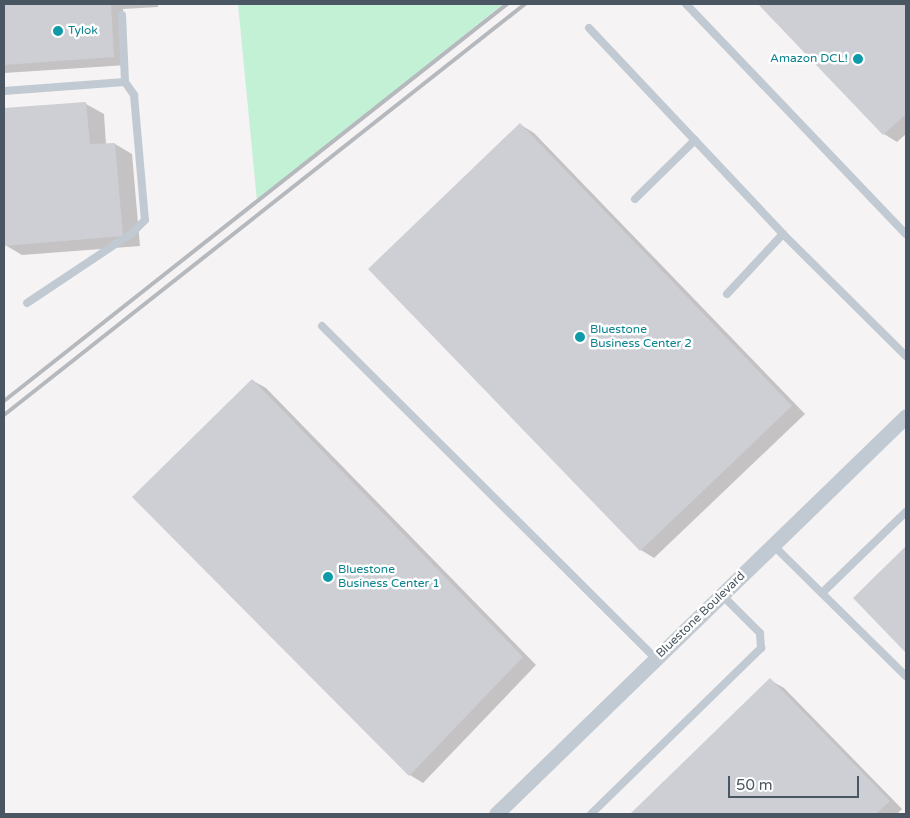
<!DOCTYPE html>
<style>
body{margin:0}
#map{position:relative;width:910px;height:818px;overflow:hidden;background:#f5f3f3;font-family:"Varela Round",sans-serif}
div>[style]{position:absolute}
.green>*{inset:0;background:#c3f1d5}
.shadow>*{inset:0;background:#0003}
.building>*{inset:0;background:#cdcfd5}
.service>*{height:8px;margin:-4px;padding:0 4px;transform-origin:4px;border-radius:4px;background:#c1cad2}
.minor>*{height:15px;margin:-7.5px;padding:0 7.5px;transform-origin:7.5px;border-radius:7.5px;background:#c1cad2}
.rail>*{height:4px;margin:-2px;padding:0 2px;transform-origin:2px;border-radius:2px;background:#b5b8bd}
.dots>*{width:14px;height:14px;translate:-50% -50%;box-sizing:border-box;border:2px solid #fff;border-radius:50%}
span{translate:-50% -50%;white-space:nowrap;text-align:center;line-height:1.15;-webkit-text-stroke:5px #fff;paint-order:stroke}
.culture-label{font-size:12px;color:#0d838f}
.left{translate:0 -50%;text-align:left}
.right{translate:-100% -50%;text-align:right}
.street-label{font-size:12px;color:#4a5661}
.frame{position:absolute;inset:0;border:5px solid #4a5661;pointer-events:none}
.scale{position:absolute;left:728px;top:776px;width:131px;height:22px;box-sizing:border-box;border:2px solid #4a5661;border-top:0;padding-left:6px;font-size:15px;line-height:18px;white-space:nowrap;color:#4a5661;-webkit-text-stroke:4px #fff;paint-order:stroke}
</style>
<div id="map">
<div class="green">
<i style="clip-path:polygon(238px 4px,503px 4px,257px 201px)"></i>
</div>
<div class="shadow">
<i style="clip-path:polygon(4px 4px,158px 4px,158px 7px,123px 9px,127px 65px,4px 73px)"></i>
<i style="clip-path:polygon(760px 4px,906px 4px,906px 134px,897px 142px,884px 134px)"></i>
<i style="clip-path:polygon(86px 104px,104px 114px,106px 145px,115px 144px,132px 154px,140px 246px,22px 255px,5px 245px,4px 109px)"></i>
<i style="clip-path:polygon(521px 125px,534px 133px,805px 414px,654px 558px,641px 550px)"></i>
<i style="clip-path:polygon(252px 380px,266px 388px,536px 665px,423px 783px,410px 775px,133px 497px)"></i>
<i style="clip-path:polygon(906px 547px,906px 651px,854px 598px)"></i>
<i style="clip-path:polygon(770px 680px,784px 688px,902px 809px,897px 814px,632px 814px)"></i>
</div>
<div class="building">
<i style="clip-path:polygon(4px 4px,111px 4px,114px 57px,4px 65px)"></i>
<i style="clip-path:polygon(758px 4px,906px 4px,906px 114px,883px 135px)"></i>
<i style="clip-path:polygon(86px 102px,90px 144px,115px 143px,123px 236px,4px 246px,4px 108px)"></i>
<i style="clip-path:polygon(520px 123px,792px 406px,640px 551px,368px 269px)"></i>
<i style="clip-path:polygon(252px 379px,523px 657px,409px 776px,132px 497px)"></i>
<i style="clip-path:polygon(906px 546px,906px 653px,853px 598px)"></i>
<i style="clip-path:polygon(770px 678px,890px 801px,876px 814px,630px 814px)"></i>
</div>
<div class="service">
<i style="left:686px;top:4px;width:318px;rotate:46.3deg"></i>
<i style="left:122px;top:15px;width:67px;rotate:87.4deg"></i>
<i style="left:589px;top:28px;width:283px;rotate:46.7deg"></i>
<i style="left:4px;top:91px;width:121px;rotate:-4.3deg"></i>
<i style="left:125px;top:82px;width:16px;rotate:55deg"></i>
<i style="left:134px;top:95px;width:125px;rotate:85deg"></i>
<i style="left:145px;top:220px;width:18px;rotate:135deg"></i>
<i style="left:132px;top:233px;width:126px;rotate:146.3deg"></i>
<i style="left:635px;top:199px;width:84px;rotate:-44.5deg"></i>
<i style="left:727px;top:294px;width:82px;rotate:-47deg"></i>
<i style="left:783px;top:234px;width:173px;rotate:44.8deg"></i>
<i style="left:322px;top:326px;width:472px;rotate:44.9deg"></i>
<i style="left:773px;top:545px;width:187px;rotate:44.6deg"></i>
<i style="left:822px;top:593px;width:117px;rotate:-44deg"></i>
<i style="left:591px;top:814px;width:238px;rotate:-44.3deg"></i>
<i style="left:761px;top:648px;width:15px;rotate:-94deg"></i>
<i style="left:760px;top:633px;width:54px;rotate:-135deg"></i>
</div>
<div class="minor">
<i style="left:496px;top:814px;width:571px;rotate:-44.15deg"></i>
</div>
<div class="rail">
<i style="left:4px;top:401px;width:641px;rotate:-38.28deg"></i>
<i style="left:4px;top:415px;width:664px;rotate:-38.27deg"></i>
</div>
<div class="dots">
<i style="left:58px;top:31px;background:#0f9aa8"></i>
<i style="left:858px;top:59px;background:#0f9aa8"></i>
<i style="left:580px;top:337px;background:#0f9aa8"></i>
<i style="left:328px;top:577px;background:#0f9aa8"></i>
</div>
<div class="culture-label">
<span class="left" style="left:68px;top:31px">Tylok</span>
<span class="right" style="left:848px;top:59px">Amazon DCL!</span>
<span class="left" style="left:590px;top:337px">Bluestone<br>Business Center 2</span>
<span class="left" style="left:338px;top:577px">Bluestone<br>Business Center 1</span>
</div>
<div class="street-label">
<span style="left:701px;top:615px;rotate:-44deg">Bluestone Boulevard</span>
</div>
<div class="frame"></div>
<div class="scale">50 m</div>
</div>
